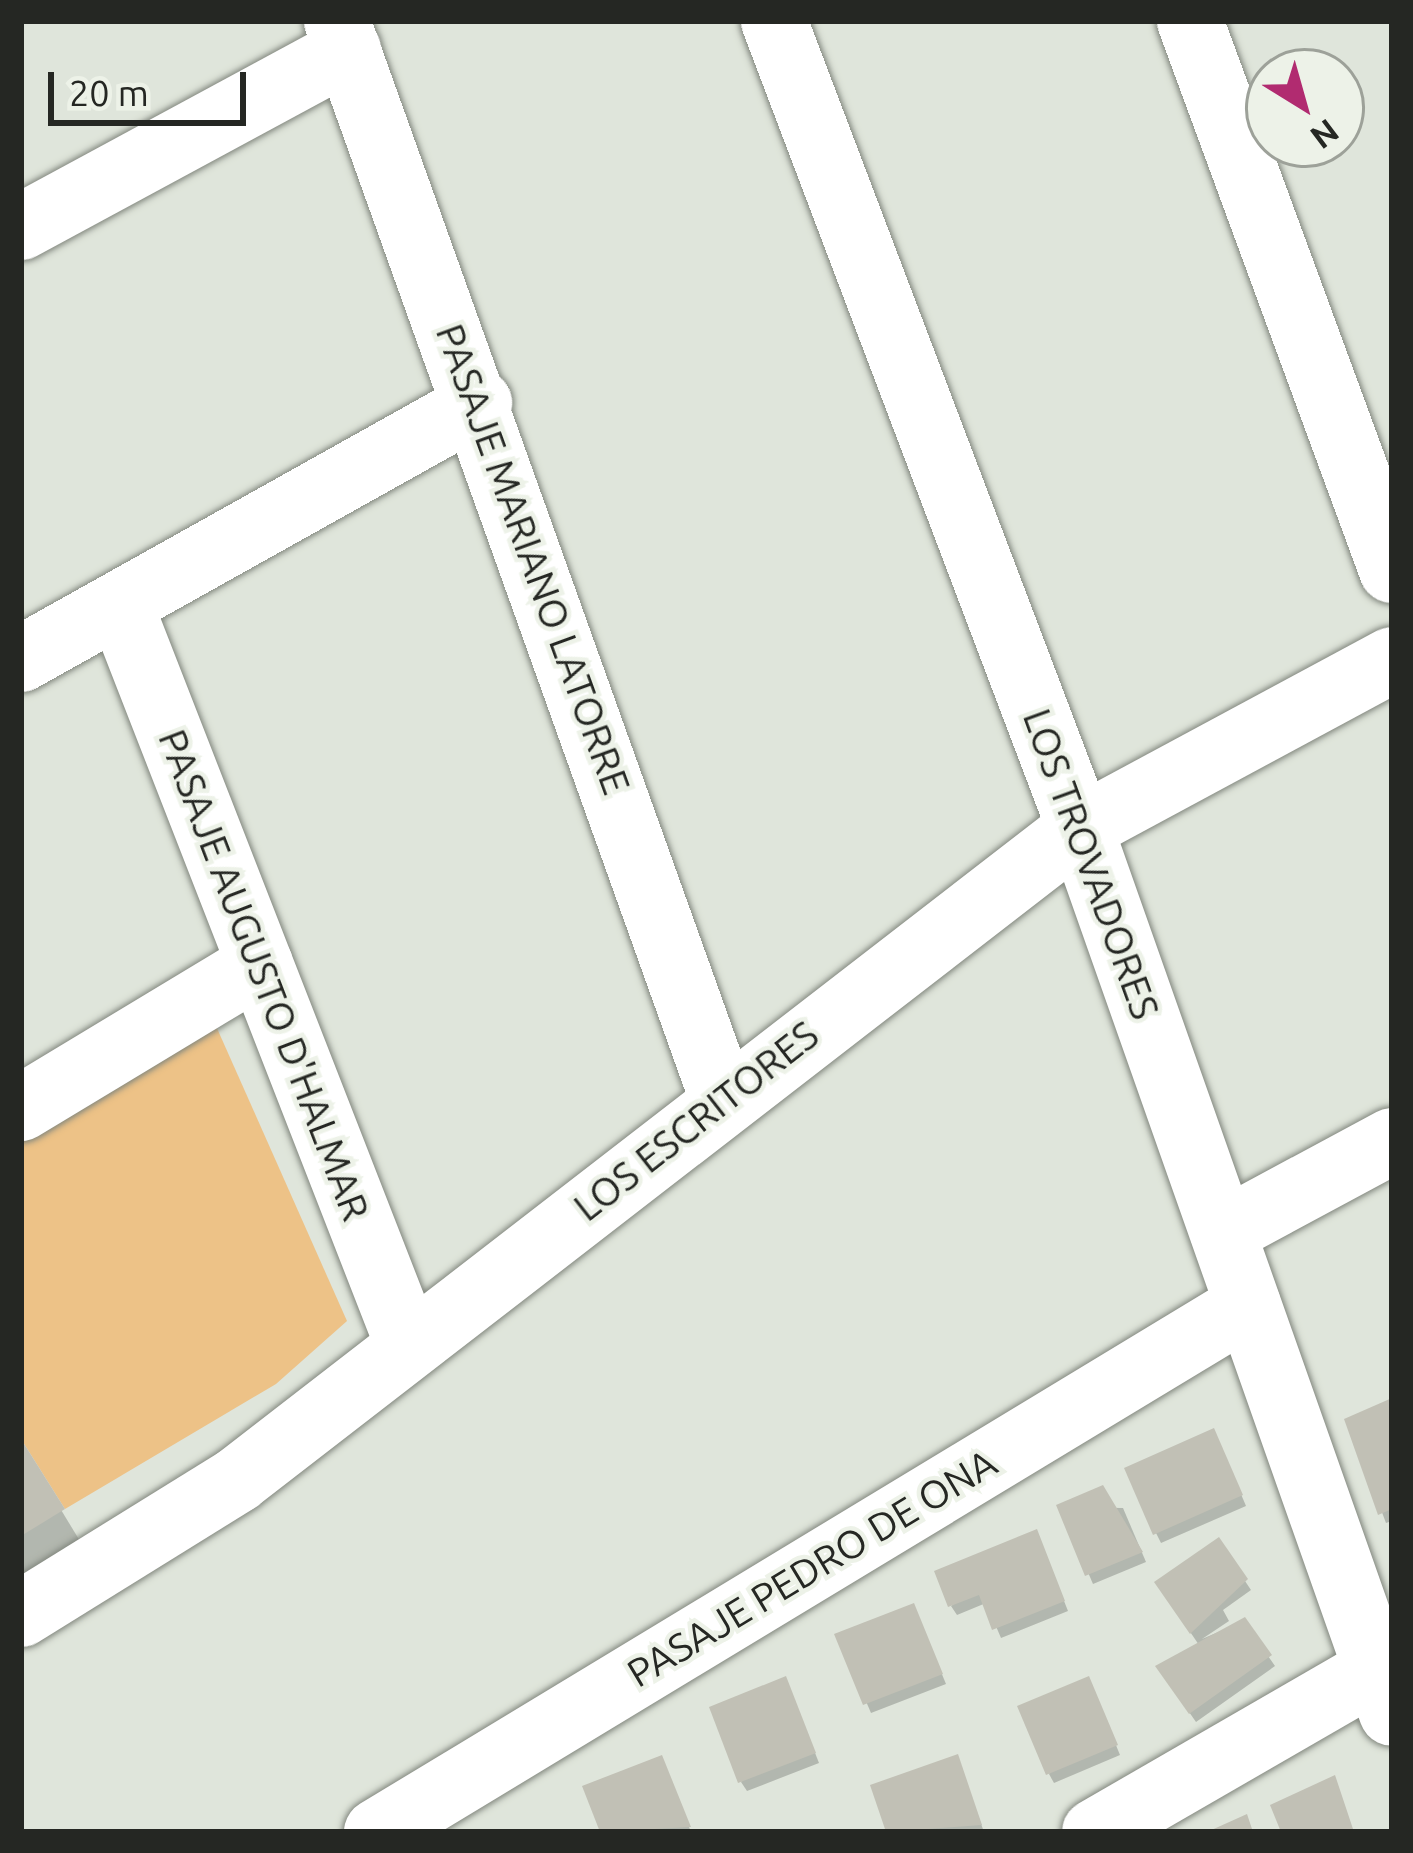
<!DOCTYPE html>
<style>
body{margin:0}
#map{position:relative;width:1413px;height:1853px;overflow:hidden;background:#dfe5db;font-family:Ubuntu,sans-serif}
div>[style]{position:absolute}
.green>*{inset:0;background:#edc287}
.shadow>*{inset:0;background:#0003}
.building>*{inset:0;background:#c1c0b5}
.roads{filter:drop-shadow(0 0 3px #82877e) drop-shadow(0 0 3px #82877e)}
.minor>*{height:66px;margin:-33px;padding:0 33px;transform-origin:33px;border-radius:33px;background:#fff}
span{translate:-50% -50%;white-space:nowrap;text-align:center;line-height:1.15;-webkit-text-stroke:9px #edf2e8;paint-order:stroke}
.street-label{font-size:39px;color:#252723}
.frame{position:absolute;inset:0;border:24px solid #252723;pointer-events:none}
.north{position:absolute;left:1245px;top:48px;width:120px;height:120px;box-sizing:border-box;background:#edf2e8;border:3px solid #9da199;border-radius:50%;rotate:143deg;font-size:33px;font-weight:700;line-height:48px;text-align:center;color:#252723}
.north::after{content:'';display:block;margin:auto;width:42px;height:54px;background:#b12b70;clip-path:polygon(50% 0,100% 100%,50% 72%,0 100%)}
.scale{position:absolute;left:48px;top:72px;width:198px;height:54px;box-sizing:border-box;border:6px solid #252723;border-top:0;padding-left:15px;font-size:36px;line-height:42px;white-space:nowrap;color:#252723;-webkit-text-stroke:9px #edf2e8;paint-order:stroke}
</style>
<div id="map">
<div class="green">
<i style="clip-path:polygon(216px 1026px,347px 1321px,276px 1384px,65px 1509px,21px 1439px,21px 1138px)"></i>
</div>
<div class="shadow">
<i style="clip-path:polygon(1392px 1402px,1392px 1521px,1386px 1523px,1348px 1421px)"></i>
<i style="clip-path:polygon(1219px 1442px,1246px 1506px,1161px 1543px,1156px 1533px)"></i>
<i style="clip-path:polygon(21px 1444px,83px 1546px,21px 1585px)"></i>
<i style="clip-path:polygon(1060px 1507px,1123px 1508px,1146px 1562px,1093px 1584px)"></i>
<i style="clip-path:polygon(1041px 1543px,1068px 1611px,1001px 1638px,986px 1603px,957px 1615px,951px 1606px)"></i>
<i style="clip-path:polygon(1245px 1581px,1251px 1590px,1223px 1610px,1229px 1621px,1202px 1639px,1244px 1621px,1275px 1666px,1196px 1722px,1164px 1676px,1199px 1645px,1163px 1592px)"></i>
<i style="clip-path:polygon(918px 1616px,946px 1684px,871px 1713px,838px 1636px)"></i>
<i style="clip-path:polygon(790px 1689px,819px 1763px,747px 1791px,741px 1782px)"></i>
<i style="clip-path:polygon(1093px 1689px,1120px 1755px,1054px 1783px,1049px 1774px)"></i>
<i style="clip-path:polygon(957px 1757px,984px 1832px,889px 1832px,874px 1787px)"></i>
<i style="clip-path:polygon(666px 1768px,691px 1832px,603px 1832px,586px 1788px)"></i>
</div>
<div class="building">
<i style="clip-path:polygon(1392px 1398px,1392px 1509px,1378px 1515px,1344px 1419px)"></i>
<i style="clip-path:polygon(1214px 1428px,1243px 1495px,1153px 1535px,1124px 1468px)"></i>
<i style="clip-path:polygon(21px 1439px,65px 1509px,21px 1536px)"></i>
<i style="clip-path:polygon(1103px 1485px,1143px 1552px,1085px 1576px,1056px 1505px)"></i>
<i style="clip-path:polygon(1037px 1529px,1065px 1601px,992px 1630px,979px 1595px,948px 1607px,934px 1571px)"></i>
<i style="clip-path:polygon(1219px 1537px,1248px 1579px,1190px 1634px,1154px 1582px)"></i>
<i style="clip-path:polygon(914px 1603px,943px 1674px,863px 1705px,834px 1634px)"></i>
<i style="clip-path:polygon(1245px 1617px,1272px 1655px,1189px 1714px,1155px 1666px)"></i>
<i style="clip-path:polygon(786px 1676px,816px 1753px,738px 1783px,709px 1707px)"></i>
<i style="clip-path:polygon(1089px 1676px,1118px 1745px,1046px 1775px,1017px 1706px)"></i>
<i style="clip-path:polygon(958px 1754px,982px 1825px,886px 1832px,870px 1785px)"></i>
<i style="clip-path:polygon(662px 1755px,691px 1827px,600px 1832px,582px 1786px)"></i>
<i style="clip-path:polygon(1335px 1775px,1354px 1832px,1281px 1832px,1270px 1805px)"></i>
<i style="clip-path:polygon(1247px 1814px,1253px 1832px,1207px 1832px)"></i>
</div>
<div class="roads">
<div class="minor">
<i style="left:337px;top:21px;width:1145px;rotate:70.3deg"></i>
<i style="left:774px;top:21px;width:863px;rotate:69.23deg"></i>
<i style="left:1080px;top:828px;width:938px;rotate:70.58deg"></i>
<i style="left:1190px;top:21px;width:585px;rotate:69.8deg"></i>
<i style="left:21px;top:227px;width:372px;rotate:-28.4deg"></i>
<i style="left:120px;top:605px;width:793px;rotate:68.71deg"></i>
<i style="left:21px;top:659px;width:525px;rotate:-29.2deg"></i>
<i style="left:21px;top:1108px;width:279px;rotate:-31.1deg"></i>
<i style="left:1223px;top:1232px;width:192px;rotate:-28.3deg"></i>
<i style="left:21px;top:1614px;width:254px;rotate:-31.8deg"></i>
<i style="left:237px;top:1480px;width:1066px;rotate:-37.72deg"></i>
<i style="left:1080px;top:828px;width:354px;rotate:-28.3deg"></i>
<i style="left:377px;top:1832px;width:1018px;rotate:-31.18deg"></i>
<i style="left:1095px;top:1832px;width:326px;rotate:-30deg"></i>
</div>
</div>
<div class="street-label">
<span style="left:533px;top:559px;rotate:70deg">PASAJE MARIANO LATORRE</span>
<span style="left:1091px;top:864px;rotate:70deg">LOS TROVADORES</span>
<span style="left:264px;top:975px;rotate:69deg">PASAJE AUGUSTO D'HALMAR</span>
<span style="left:696px;top:1121px;rotate:-38deg">LOS ESCRITORES</span>
<span style="left:812px;top:1568px;rotate:-31deg">PASAJE PEDRO DE ONA</span>
</div>
<div class="frame"></div>
<div class="north">N</div>
<div class="scale">20 m</div>
</div>
